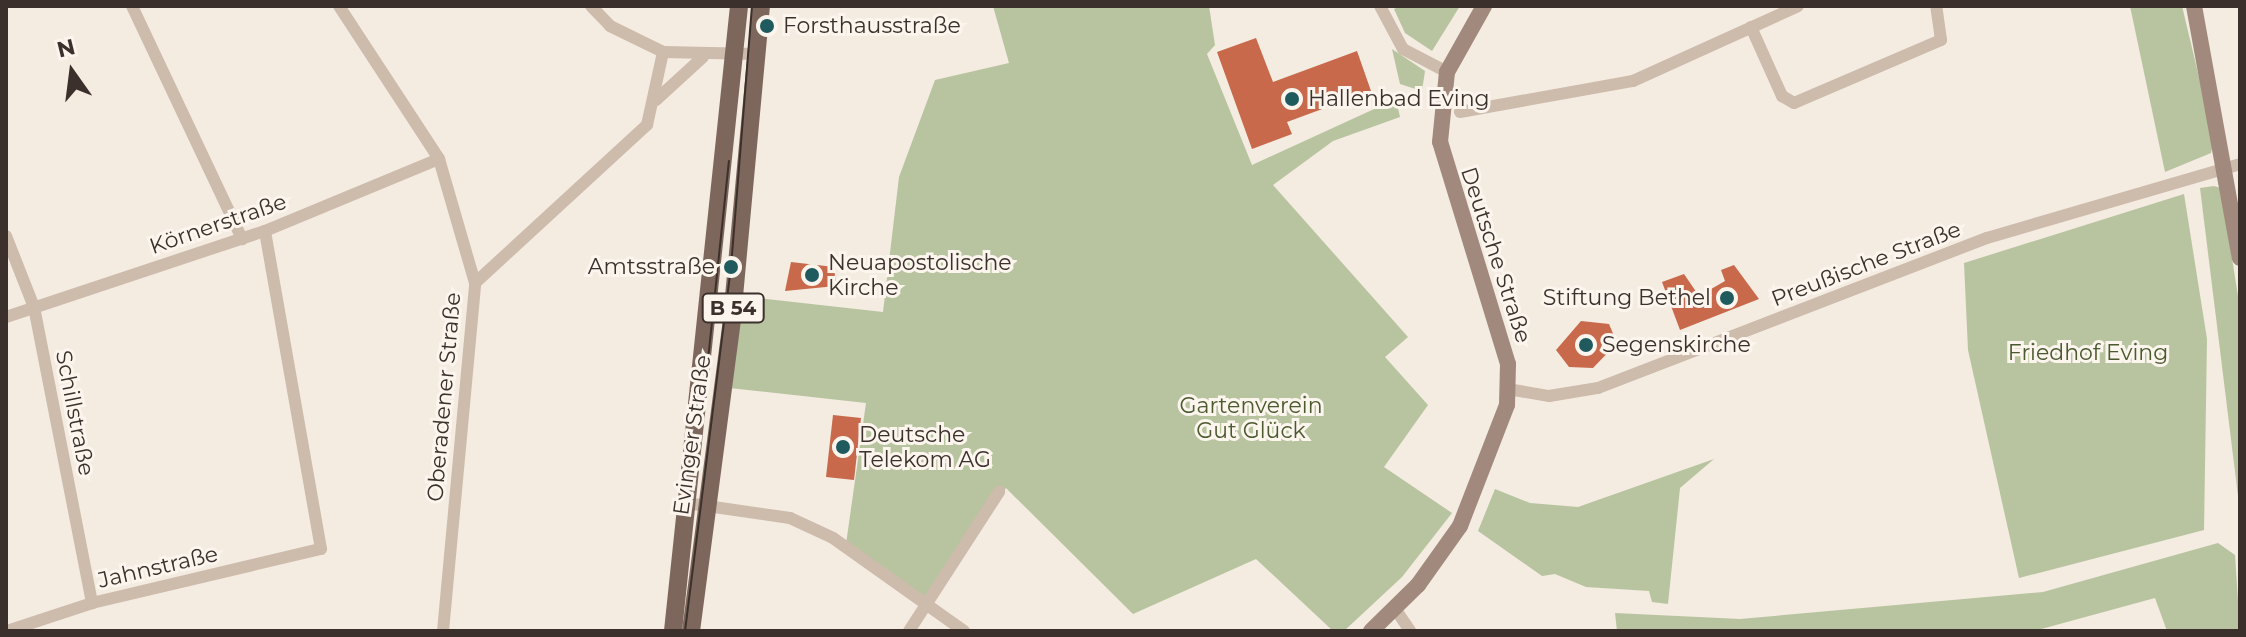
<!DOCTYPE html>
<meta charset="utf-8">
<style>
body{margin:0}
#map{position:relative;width:2246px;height:637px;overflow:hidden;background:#f4ebe1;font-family:Montserrat,sans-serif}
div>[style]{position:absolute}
.green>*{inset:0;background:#b8c4a0}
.building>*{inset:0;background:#c8694b}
.street>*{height:12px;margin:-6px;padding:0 6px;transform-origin:6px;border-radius:6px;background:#cdbbac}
.secondary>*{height:16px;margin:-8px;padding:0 8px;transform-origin:8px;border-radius:8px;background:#a18a7d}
.primary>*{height:18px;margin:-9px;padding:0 9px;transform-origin:9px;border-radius:9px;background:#7d675c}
.tram>*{height:2px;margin:-1px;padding:0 1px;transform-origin:1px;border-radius:1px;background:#3b302b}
.dots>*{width:22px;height:22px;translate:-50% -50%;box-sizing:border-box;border:4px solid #fbf5ee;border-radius:50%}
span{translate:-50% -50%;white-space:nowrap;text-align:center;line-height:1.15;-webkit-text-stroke:6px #fbf5ee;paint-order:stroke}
.shield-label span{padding:2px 6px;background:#fbf5ee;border:2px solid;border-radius:6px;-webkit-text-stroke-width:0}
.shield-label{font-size:20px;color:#3b302b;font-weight:700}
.poi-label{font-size:22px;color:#3b302b}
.left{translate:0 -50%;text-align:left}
.right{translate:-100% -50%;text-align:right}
.street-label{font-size:22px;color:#3b302b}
.park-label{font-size:22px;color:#4a5a2e}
.frame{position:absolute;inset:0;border:8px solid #3b302b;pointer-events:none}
.north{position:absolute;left:32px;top:32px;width:80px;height:80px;-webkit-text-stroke:6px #fbf5ee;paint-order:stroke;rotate:346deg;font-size:22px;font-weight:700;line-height:32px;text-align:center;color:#3b302b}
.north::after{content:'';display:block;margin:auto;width:28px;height:36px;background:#3b302b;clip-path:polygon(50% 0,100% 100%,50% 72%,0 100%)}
</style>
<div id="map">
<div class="green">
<i style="clip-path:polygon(993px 6px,1209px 6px,1215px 45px,1207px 54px,1252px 165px,1396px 99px,1400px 117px,1333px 141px,1273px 185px,1408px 337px,1385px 357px,1428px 405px,1384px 467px,1452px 513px,1402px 577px,1344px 631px,1333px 631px,1256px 559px,1133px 614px,1006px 488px,928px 601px,846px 544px,866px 403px,729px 388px,739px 296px,883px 312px,899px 177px,935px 80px,1009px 63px)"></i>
<i style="clip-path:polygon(1400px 6px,1460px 6px,1432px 51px,1405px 33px,1394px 9px)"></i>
<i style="clip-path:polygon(2130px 6px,2182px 6px,2214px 140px,2211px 153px,2165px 172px)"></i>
<i style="clip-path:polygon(1392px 49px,1425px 71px,1422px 91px,1400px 84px)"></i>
<i style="clip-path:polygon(2214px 186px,2221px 188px,2240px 309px,2240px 512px,2200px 188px)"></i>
<i style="clip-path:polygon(2184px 194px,2207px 339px,2204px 530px,2019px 578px,1968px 350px,1964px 263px)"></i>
<i style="clip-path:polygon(1714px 459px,1680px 488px,1668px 604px,1652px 602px,1649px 591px,1586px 587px,1555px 574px,1542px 576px,1478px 531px,1495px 489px,1530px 503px,1578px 507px)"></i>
<i style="clip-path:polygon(2218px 543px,2235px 555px,2240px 631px,2167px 631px,2155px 598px,2034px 631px,1617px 631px,1615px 613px,1740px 619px,2043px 592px)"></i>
</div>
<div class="building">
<i style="clip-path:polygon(1256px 38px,1273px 82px,1357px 51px,1371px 91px,1287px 122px,1292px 134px,1252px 149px,1217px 52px)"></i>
<i style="clip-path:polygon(791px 262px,834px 267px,836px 286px,785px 291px)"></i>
<i style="clip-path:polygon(1734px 265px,1759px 299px,1680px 330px,1662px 282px,1684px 274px,1699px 296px,1725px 281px,1721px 270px)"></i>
<i style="clip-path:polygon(1581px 321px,1609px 324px,1617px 343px,1593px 368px,1569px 367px,1556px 350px)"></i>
<i style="clip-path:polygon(833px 415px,861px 418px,854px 480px,826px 477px)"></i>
</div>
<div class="street">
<i style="left:132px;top:6px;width:258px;rotate:64.7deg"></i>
<i style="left:339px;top:6px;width:183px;rotate:56.8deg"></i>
<i style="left:439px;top:159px;width:129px;rotate:73.8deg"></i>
<i style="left:591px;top:6px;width:28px;rotate:46deg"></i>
<i style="left:610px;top:26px;width:59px;rotate:26.1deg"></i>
<i style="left:663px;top:52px;width:93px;rotate:1.2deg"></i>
<i style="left:1380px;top:6px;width:49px;rotate:61.9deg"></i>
<i style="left:1403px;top:49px;width:50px;rotate:27.6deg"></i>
<i style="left:1751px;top:27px;width:76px;rotate:65.8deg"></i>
<i style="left:1782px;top:96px;width:14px;rotate:30deg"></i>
<i style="left:1794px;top:103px;width:160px;rotate:-23.2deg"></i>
<i style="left:1941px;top:40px;width:34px;rotate:-98deg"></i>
<i style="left:656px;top:100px;width:64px;rotate:-42.5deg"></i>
<i style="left:1460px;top:112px;width:176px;rotate:-10.2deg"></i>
<i style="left:1633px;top:81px;width:181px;rotate:-24.4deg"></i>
<i style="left:6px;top:236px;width:76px;rotate:68.5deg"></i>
<i style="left:34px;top:307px;width:302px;rotate:78.9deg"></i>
<i style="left:6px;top:317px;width:273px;rotate:-18.4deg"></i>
<i style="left:265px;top:231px;width:188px;rotate:-22.5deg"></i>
<i style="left:1508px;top:389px;width:42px;rotate:9.7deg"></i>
<i style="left:1549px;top:396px;width:50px;rotate:-9.3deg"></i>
<i style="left:1598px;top:388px;width:417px;rotate:-21.1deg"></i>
<i style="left:1987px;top:238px;width:264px;rotate:-16.3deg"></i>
<i style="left:686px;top:503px;width:105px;rotate:8.2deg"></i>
<i style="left:790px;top:518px;width:47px;rotate:24.9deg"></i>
<i style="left:833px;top:538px;width:161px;rotate:35.4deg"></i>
<i style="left:1396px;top:610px;width:25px;rotate:56deg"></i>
<i style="left:7px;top:631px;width:89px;rotate:-18.2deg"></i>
<i style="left:92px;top:603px;width:235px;rotate:-13.3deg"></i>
<i style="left:321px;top:549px;width:323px;rotate:-100deg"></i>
<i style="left:443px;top:631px;width:349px;rotate:-84.7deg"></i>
<i style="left:475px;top:283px;width:234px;rotate:-42.6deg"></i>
<i style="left:647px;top:125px;width:75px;rotate:-77.6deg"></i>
<i style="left:909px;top:631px;width:166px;rotate:-57.1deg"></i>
</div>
<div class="secondary">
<i style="left:2194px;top:6px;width:256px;rotate:79.7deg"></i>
<i style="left:1371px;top:631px;width:66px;rotate:-44.4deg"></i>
<i style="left:1418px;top:585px;width:72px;rotate:-54.6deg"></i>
<i style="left:1460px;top:526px;width:130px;rotate:-68.8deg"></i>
<i style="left:1507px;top:405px;width:41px;rotate:-88.6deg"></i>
<i style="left:1508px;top:364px;width:232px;rotate:-107deg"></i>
<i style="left:1440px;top:142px;width:70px;rotate:-84.3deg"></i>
<i style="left:1447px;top:72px;width:76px;rotate:-60.7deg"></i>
</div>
<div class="primary">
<i style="left:673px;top:631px;width:628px;rotate:-83.97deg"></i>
<i style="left:691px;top:631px;width:316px;rotate:-82.5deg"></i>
<i style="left:732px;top:318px;width:313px;rotate:-84.7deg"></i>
</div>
<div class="tram">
<i style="left:708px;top:360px;width:200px;rotate:-84deg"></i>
<i style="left:685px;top:631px;width:367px;rotate:-82.8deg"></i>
<i style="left:731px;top:267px;width:262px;rotate:-85.4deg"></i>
</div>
<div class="dots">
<i style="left:767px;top:26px;background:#1f5a5e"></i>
<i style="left:1292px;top:99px;background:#1f5a5e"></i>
<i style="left:731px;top:267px;background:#1f5a5e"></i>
<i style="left:812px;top:275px;background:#1f5a5e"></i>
<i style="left:1727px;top:298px;background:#1f5a5e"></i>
<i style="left:1586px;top:345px;background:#1f5a5e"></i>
<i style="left:843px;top:447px;background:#1f5a5e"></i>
</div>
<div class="shield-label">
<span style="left:733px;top:308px">B 54</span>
</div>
<div class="poi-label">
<span class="left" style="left:783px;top:26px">Forsthausstraße</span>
<span class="left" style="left:1308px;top:99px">Hallenbad Eving</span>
<span class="left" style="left:828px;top:275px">Neuapostolische<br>Kirche</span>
<span class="right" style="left:715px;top:267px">Amtsstraße</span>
<span class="right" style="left:1711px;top:298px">Stiftung Bethel</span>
<span class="left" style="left:1602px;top:345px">Segenskirche</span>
<span class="left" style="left:859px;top:447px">Deutsche<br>Telekom AG</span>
</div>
<div class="street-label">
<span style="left:218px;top:224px;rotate:-19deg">Körnerstraße</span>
<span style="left:1496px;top:255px;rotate:72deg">Deutsche Straße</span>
<span style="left:1866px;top:264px;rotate:-21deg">Preußische Straße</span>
<span style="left:444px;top:397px;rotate:-85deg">Oberadener Straße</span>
<span style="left:75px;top:413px;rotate:79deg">Schillstraße</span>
<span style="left:692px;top:435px;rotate:-82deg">Evinger Straße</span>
<span style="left:158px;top:567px;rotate:-13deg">Jahnstraße</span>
</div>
<div class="park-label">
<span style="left:2088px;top:353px">Friedhof Eving</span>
<span style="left:1251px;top:418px">Gartenverein<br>Gut Glück</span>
</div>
<div class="frame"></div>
<div class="north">N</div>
</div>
